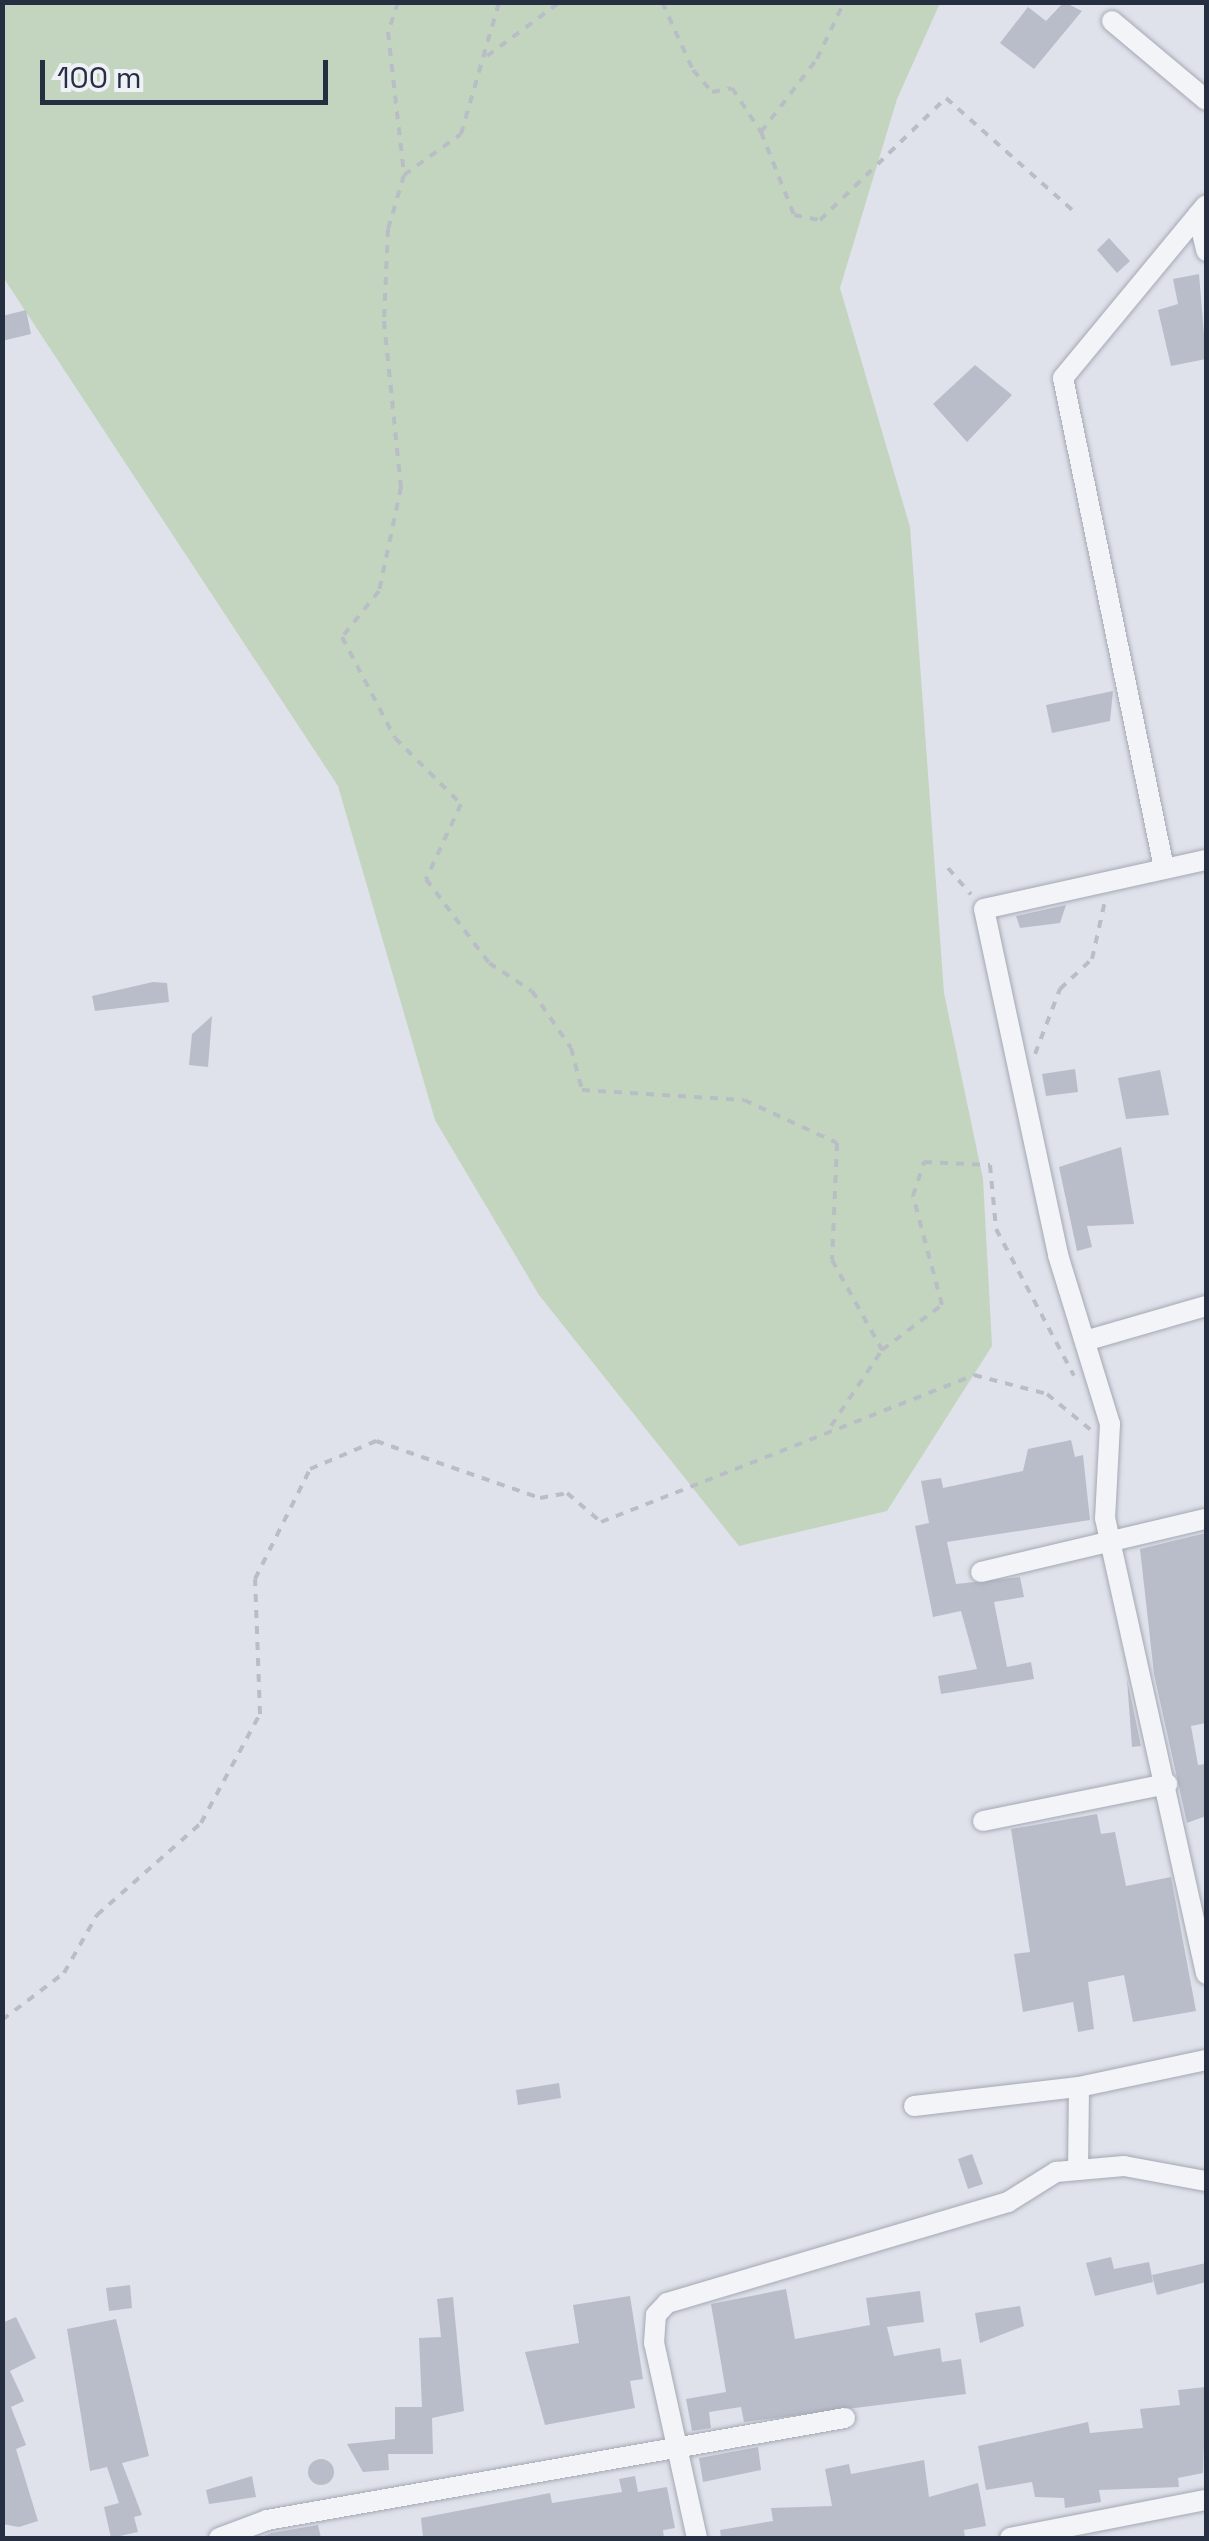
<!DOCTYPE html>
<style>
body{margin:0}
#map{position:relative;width:1209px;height:2541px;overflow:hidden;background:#dfe2ea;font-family:"Space Grotesk",sans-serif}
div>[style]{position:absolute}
.green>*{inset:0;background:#c3d4bf}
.building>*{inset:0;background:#b9bdca}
.round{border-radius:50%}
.path>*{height:4px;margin-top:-2px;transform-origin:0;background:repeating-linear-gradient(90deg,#b9bdc5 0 8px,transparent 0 16px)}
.roads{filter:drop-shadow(0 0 2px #a4a8b4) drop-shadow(0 0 2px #a4a8b4)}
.minor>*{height:20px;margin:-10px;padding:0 10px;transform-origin:10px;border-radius:10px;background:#f2f4f8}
span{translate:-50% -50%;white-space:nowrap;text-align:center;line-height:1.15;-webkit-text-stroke:8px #eff1f7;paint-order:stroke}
.frame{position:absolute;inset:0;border:5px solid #262e42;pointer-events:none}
.scale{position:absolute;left:40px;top:60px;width:288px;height:45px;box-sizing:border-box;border:5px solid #262e42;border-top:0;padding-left:12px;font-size:30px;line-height:35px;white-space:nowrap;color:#262e42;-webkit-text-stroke:8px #eff1f7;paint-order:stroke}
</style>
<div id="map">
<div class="green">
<i style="clip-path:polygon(3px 3px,940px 3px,897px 99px,840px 288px,910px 527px,944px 993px,983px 1179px,992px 1346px,887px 1511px,739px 1546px,539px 1295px,435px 1120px,338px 786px,3px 277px)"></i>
</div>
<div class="building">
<i style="clip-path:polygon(1064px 2px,1082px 11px,1034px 69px,1000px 43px,1028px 7px,1046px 21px)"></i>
<i style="clip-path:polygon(1109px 238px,1130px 261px,1117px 273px,1097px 250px)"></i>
<i style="clip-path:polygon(1199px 274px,1206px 359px,1171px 366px,1158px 310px,1178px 304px,1173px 279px)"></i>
<i style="clip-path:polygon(26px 310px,31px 334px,2px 341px,2px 316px)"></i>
<i style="clip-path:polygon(975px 365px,1012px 395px,967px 442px,933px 404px)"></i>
<i style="clip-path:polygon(1113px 691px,1110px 721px,1052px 733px,1046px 705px)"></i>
<i style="clip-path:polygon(1066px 905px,1060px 923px,1020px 928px,1016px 916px)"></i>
<i style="clip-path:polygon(153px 982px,167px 983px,169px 1002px,95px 1011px,92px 996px)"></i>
<i style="clip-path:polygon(212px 1016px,208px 1067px,189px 1065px,192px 1034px)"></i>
<i style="clip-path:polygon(1075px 1069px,1078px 1092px,1046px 1096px,1042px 1074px)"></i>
<i style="clip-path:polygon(1160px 1070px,1169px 1115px,1126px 1119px,1118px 1078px)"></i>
<i style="clip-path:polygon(1121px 1147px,1134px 1224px,1087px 1226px,1092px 1247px,1077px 1251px,1059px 1167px)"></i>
<i style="clip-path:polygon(1071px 1440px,1075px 1457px,1083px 1455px,1090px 1520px,947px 1542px,956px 1584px,1020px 1577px,1024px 1597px,994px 1602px,1007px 1667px,1031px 1662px,1034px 1679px,941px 1694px,938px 1676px,977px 1669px,961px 1611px,933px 1617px,915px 1526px,929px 1523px,921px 1481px,941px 1478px,943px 1488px,1023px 1471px,1028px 1449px)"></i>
<i style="clip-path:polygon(1206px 1533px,1206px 1723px,1191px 1726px,1198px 1765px,1206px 1764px,1206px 1816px,1187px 1823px,1154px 1674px,1140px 1549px)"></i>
<i style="clip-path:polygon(1127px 1679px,1141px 1746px,1132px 1747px)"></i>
<i style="clip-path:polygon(1097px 1814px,1101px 1834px,1115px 1832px,1126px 1886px,1171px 1877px,1196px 2011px,1133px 2022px,1124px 1975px,1088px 1982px,1094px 2029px,1078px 2032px,1073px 2002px,1023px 2012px,1014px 1954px,1030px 1952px,1011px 1829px)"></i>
<i style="clip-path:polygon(559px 2083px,561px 2098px,518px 2105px,516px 2090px)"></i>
<i style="clip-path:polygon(972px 2154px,983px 2184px,968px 2189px,958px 2159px)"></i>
<i style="clip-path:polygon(1111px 2257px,1114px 2269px,1149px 2262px,1153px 2282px,1095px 2296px,1086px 2263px)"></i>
<i style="clip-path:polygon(1206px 2263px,1206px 2282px,1157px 2295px,1152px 2275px)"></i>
<i style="clip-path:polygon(130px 2285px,132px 2308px,109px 2311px,106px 2288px)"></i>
<i style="clip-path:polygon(786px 2289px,795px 2339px,870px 2325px,866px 2298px,920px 2291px,924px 2322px,887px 2327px,894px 2356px,940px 2348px,942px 2362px,961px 2359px,966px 2394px,744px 2422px,741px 2407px,709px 2412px,711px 2428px,692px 2431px,686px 2399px,726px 2392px,711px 2304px)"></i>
<i style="clip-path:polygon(630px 2296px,643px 2379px,630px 2381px,635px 2408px,545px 2425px,525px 2352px,579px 2343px,573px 2305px)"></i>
<i style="clip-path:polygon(453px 2297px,464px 2411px,432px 2418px,433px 2454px,388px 2454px,389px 2470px,363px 2472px,347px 2444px,395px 2439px,395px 2407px,422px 2407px,419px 2338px,441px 2337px,437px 2299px)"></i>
<i style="clip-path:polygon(1020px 2306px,1024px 2326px,980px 2343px,975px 2313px)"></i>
<i style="clip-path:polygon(16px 2317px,36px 2358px,10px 2371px,24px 2401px,11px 2407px,26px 2445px,16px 2449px,38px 2521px,19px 2527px,2px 2524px,2px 2323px)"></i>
<i style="clip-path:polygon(116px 2319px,149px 2456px,122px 2463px,142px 2515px,134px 2517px,138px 2532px,111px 2538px,104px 2507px,119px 2503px,107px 2467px,90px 2471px,67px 2329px)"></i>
<i style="clip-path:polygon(1206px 2387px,1203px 2473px,1178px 2478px,1179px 2487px,1099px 2490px,1101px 2502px,1065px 2508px,1064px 2498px,1035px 2497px,1032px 2482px,986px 2490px,978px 2446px,1088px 2422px,1090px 2433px,1143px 2428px,1140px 2409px,1180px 2405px,1178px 2390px)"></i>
<i style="clip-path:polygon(758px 2447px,761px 2470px,703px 2482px,699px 2458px)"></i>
<i class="round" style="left:308px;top:2459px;width:26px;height:26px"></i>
<i style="clip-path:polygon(924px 2460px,929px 2497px,978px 2483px,986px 2526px,964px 2530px,965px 2538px,721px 2538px,720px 2530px,773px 2521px,771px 2508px,832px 2506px,825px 2469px,849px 2464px,851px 2474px)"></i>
<i style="clip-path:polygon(252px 2476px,256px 2497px,209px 2504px,206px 2490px)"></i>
<i style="clip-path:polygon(635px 2476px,638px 2492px,667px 2487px,675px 2528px,663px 2530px,664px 2538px,423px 2538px,421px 2518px,550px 2493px,552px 2503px,622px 2492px,619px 2479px)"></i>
<i style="clip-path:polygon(318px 2525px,321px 2538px,259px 2538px,271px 2533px)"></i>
</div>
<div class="path">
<i style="left:398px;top:2px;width:32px;rotate:108deg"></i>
<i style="left:388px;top:32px;width:144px;rotate:83.6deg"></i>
<i style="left:404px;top:175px;width:56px;rotate:106.5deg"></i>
<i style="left:388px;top:229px;width:92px;rotate:92.5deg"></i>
<i style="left:384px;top:321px;width:167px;rotate:84.2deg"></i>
<i style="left:401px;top:487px;width:106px;rotate:101.9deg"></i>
<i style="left:379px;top:591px;width:59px;rotate:128.8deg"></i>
<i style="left:342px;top:637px;width:114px;rotate:62.3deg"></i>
<i style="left:395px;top:738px;width:93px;rotate:45deg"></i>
<i style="left:461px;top:804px;width:83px;rotate:115deg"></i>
<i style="left:426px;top:879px;width:105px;rotate:53.1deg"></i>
<i style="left:489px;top:963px;width:51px;rotate:33.1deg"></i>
<i style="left:532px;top:991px;width:69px;rotate:55.6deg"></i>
<i style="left:571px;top:1048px;width:43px;rotate:75.3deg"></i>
<i style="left:582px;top:1090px;width:162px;rotate:3.5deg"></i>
<i style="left:744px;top:1100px;width:102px;rotate:24.8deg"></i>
<i style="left:837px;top:1143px;width:117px;rotate:92.4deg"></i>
<i style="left:832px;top:1260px;width:103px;rotate:60.9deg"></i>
<i style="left:662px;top:2px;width:75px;rotate:65.5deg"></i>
<i style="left:693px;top:70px;width:29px;rotate:49deg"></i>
<i style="left:712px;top:92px;width:20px;rotate:-11deg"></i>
<i style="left:732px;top:88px;width:53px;rotate:56.6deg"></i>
<i style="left:761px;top:132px;width:92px;rotate:-52.5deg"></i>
<i style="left:817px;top:59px;width:63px;rotate:-64.7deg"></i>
<i style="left:487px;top:56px;width:91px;rotate:-36.5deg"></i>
<i style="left:761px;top:132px;width:89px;rotate:68.3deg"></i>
<i style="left:794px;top:215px;width:26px;rotate:11deg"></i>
<i style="left:820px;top:220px;width:175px;rotate:-44.1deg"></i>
<i style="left:946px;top:98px;width:176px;rotate:41.6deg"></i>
<i style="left:404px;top:175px;width:70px;rotate:-35.7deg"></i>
<i style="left:461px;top:134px;width:137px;rotate:-73.9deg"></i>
<i style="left:948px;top:868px;width:35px;rotate:49deg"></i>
<i style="left:1035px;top:1054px;width:70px;rotate:-69deg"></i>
<i style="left:1060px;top:989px;width:44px;rotate:-43.2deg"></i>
<i style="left:1092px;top:959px;width:59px;rotate:-77.4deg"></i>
<i style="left:831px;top:1426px;width:92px;rotate:-56.1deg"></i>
<i style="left:882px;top:1350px;width:75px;rotate:-36.9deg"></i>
<i style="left:942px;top:1305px;width:113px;rotate:-104.9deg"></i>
<i style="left:913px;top:1196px;width:36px;rotate:-72deg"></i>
<i style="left:924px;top:1162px;width:66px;rotate:2.6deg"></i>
<i style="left:990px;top:1165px;width:64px;rotate:84.6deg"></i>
<i style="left:996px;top:1229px;width:166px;rotate:62deg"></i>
<i style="left:2px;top:2020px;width:78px;rotate:-37.2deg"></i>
<i style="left:64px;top:1973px;width:67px;rotate:-60.4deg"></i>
<i style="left:97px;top:1915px;width:139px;rotate:-41.5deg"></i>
<i style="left:201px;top:1823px;width:124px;rotate:-61.6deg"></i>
<i style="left:260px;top:1714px;width:135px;rotate:-92.1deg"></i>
<i style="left:255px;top:1579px;width:123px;rotate:-63.4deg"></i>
<i style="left:310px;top:1469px;width:72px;rotate:-23deg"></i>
<i style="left:376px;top:1441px;width:174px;rotate:19.2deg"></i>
<i style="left:540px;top:1498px;width:27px;rotate:-10deg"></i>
<i style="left:567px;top:1493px;width:45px;rotate:40.5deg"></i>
<i style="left:601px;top:1522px;width:401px;rotate:-21.5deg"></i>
<i style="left:974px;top:1375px;width:75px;rotate:14.6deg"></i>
<i style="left:1047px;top:1394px;width:58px;rotate:39.4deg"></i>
</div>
<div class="roads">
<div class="minor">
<i style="left:1112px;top:21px;width:123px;rotate:40deg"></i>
<i style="left:1198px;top:215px;width:37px;rotate:77deg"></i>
<i style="left:1206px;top:860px;width:227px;rotate:167.6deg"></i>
<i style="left:984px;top:909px;width:354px;rotate:77.9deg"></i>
<i style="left:1058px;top:1255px;width:177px;rotate:72.9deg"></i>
<i style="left:1110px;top:1424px;width:94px;rotate:93deg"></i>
<i style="left:1105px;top:1518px;width:467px;rotate:77.5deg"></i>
<i style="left:1164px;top:868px;width:500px;rotate:-101.65deg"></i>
<i style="left:1063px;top:378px;width:224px;rotate:-50.4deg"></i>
<i style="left:1088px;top:1340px;width:123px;rotate:-16.1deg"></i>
<i style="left:981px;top:1572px;width:231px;rotate:-13.3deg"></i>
<i style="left:983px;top:1821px;width:188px;rotate:-11.4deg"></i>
<i style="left:914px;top:2106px;width:166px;rotate:-6.6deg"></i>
<i style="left:1078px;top:2170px;width:83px;rotate:-89.3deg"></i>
<i style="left:1079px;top:2087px;width:130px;rotate:-12deg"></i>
<i style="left:219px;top:2538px;width:51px;rotate:-20.6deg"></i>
<i style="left:267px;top:2520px;width:587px;rotate:-10.01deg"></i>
<i style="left:697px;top:2538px;width:200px;rotate:-102.4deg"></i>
<i style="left:654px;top:2343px;width:28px;rotate:-86deg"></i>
<i style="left:656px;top:2315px;width:16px;rotate:-47deg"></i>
<i style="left:667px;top:2303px;width:356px;rotate:-16.5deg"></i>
<i style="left:1008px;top:2202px;width:57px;rotate:-32deg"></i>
<i style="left:1056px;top:2172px;width:68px;rotate:-5deg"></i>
<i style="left:1124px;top:2166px;width:83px;rotate:10.4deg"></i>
<i style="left:1010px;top:2538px;width:200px;rotate:-11deg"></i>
</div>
</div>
<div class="frame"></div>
<div class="scale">100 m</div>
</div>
